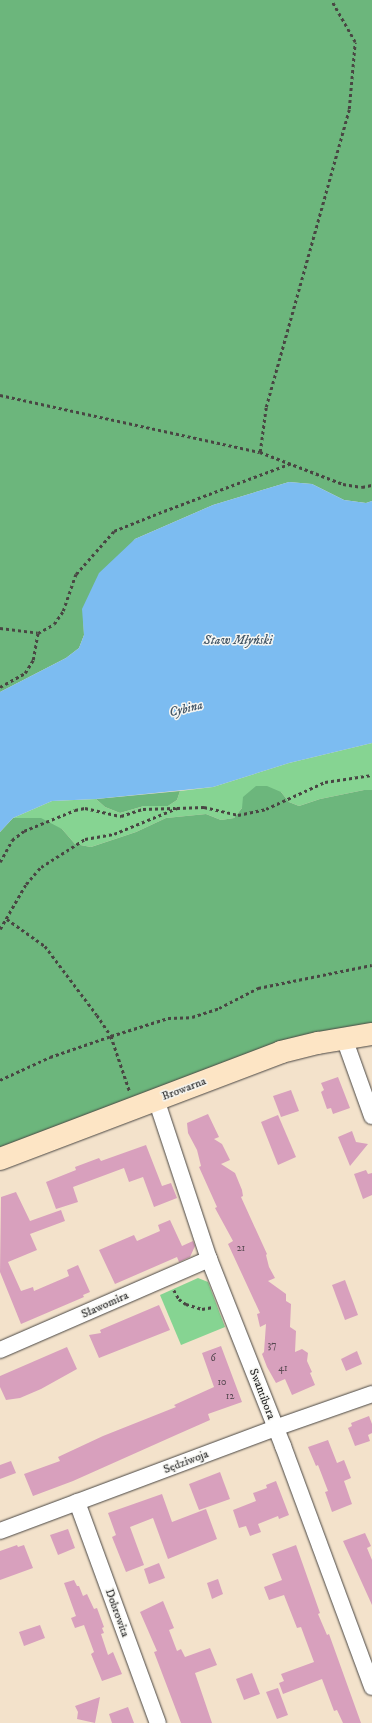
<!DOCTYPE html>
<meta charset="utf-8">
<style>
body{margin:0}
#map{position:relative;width:372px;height:1723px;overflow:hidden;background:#f3e2cb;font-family:"IM FELL DW Pica",serif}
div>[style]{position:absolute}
.green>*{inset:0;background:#86d492}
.forest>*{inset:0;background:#6cb67c}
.water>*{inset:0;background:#7cbcf1}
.building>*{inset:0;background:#d8a0bd}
.path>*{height:2.5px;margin-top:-1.25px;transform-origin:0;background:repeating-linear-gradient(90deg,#494643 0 3px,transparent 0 6px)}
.roads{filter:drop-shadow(0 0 1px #494643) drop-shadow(0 0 1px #494643)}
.street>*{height:16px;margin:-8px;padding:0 8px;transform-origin:8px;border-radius:8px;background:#fff}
.secondary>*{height:22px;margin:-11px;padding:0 11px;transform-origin:11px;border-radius:11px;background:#fde5c5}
span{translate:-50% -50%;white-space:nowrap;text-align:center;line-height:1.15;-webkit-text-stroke:3px #f6f6f2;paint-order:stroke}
.number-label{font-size:10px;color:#564850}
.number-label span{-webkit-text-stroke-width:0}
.street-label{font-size:12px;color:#2b2b2b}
.water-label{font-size:13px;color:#435666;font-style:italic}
</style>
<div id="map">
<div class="green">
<i style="clip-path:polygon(372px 743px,372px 790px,364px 790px,320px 799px,299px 806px,289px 802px,281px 792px,242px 808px,234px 818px,221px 820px,206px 814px,166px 818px,136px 832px,91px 847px,75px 844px,62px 829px,13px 818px,52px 801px,96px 799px,105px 807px,120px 813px,144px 806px,168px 806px,177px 800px,180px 791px,213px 787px,289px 763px)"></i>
<i style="clip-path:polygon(198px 1278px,208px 1282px,225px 1327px,181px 1345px,160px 1295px)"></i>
</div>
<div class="forest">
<i style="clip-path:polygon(0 0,372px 0,372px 501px,366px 503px,344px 500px,312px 484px,289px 482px,213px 505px,135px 539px,83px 609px,84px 635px,79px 648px,66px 658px,0 692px)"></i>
<i style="clip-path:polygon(256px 786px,267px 786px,281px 792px,289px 802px,299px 806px,320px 799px,364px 790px,372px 790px,372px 1023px,360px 1025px,360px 1029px,0 1151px,0 832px,13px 818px,41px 818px,62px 829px,75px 844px,91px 847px,136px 832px,166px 818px,206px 814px,221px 820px,234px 818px,242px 808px,243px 797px)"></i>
<i style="clip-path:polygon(180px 791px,177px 800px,168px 806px,144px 806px,120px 813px,105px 807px,96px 799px)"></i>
</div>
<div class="water">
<i style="clip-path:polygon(289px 482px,312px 484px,344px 500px,366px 503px,372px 501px,372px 743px,289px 763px,213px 787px,96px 799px,52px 801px,13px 818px,0 832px,0 692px,66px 658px,79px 648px,84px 635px,82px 609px,99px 573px,135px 539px,213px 505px)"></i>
</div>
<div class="building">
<i style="clip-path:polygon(338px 1077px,350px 1108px,333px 1114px,331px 1108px,327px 1109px,321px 1092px,324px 1090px,321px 1083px)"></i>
<i style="clip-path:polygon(291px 1090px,299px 1111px,281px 1117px,273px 1096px)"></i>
<i style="clip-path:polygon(208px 1114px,219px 1137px,214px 1139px,222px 1144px,230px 1160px,221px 1164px,235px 1173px,242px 1190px,243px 1196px,241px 1197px,267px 1254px,266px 1255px,269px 1267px,275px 1278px,268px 1281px,286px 1294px,286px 1301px,291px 1304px,290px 1327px,296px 1331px,295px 1352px,302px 1349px,308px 1353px,307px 1361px,312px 1372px,310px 1373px,315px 1385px,292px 1395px,285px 1379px,276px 1383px,267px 1367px,262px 1354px,264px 1352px,266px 1324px,260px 1327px,257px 1314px,260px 1313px,228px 1244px,233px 1241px,215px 1208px,217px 1207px,199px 1167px,201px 1166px,197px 1150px,188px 1133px,187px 1123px)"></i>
<i style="clip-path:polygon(278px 1115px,296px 1157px,278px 1165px,261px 1122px)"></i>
<i style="clip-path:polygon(352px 1131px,356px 1142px,368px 1144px,350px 1166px,338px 1137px)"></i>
<i style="clip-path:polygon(146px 1145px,162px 1186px,171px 1183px,177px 1198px,154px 1207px,143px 1177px,129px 1182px,124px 1168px,73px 1187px,78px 1202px,56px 1209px,46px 1182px,76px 1170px,75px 1167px,99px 1158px,101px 1161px)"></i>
<i style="clip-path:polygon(366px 1170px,368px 1174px,372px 1173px,372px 1195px,363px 1199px,354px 1174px)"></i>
<i style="clip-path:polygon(16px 1192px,30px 1221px,61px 1210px,65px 1221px,30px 1234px,37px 1250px,8px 1262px,21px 1291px,33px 1287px,34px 1291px,69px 1276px,67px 1270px,78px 1265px,90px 1292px,83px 1295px,84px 1297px,21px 1324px,0 1272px,1px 1197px)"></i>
<i style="clip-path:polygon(170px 1220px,182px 1246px,193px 1241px,195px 1246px,190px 1257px,179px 1262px,177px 1257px,115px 1284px,99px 1250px,134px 1235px,137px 1241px,160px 1231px,158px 1225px)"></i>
<i style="clip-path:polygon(345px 1280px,358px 1315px,345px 1320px,332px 1285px)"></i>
<i style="clip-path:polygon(159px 1305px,170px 1330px,99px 1358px,89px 1335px,101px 1333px,100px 1330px)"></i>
<i style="clip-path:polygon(221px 1346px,242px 1402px,208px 1414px,210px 1420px,176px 1435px,73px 1481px,33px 1496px,24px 1474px,60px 1461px,58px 1457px,103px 1436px,176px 1407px,174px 1405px,214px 1387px,202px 1353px)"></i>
<i style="clip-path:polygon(67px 1347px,77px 1369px,41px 1389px,20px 1398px,6px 1400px,0 1387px,0 1376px)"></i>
<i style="clip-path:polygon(357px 1351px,362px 1364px,346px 1371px,341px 1359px)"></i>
<i style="clip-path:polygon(369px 1416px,372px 1424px,372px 1433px,368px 1435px,370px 1441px,355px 1446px,348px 1428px,352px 1426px,351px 1423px)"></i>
<i style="clip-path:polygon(328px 1440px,337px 1463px,344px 1460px,351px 1478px,344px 1481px,352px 1504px,332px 1512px,325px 1492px,328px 1491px,318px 1465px,316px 1466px,308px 1447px)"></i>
<i style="clip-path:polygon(11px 1461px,16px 1473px,0 1479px,0 1465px)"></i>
<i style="clip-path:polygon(220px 1472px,230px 1499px,199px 1510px,189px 1484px)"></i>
<i style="clip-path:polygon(276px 1481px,289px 1515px,279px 1519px,278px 1516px,258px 1524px,261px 1532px,250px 1536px,246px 1526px,239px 1528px,233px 1510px,256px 1501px,253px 1493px,267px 1488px,266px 1485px)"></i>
<i style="clip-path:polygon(162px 1494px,172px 1522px,206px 1509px,217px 1539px,168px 1559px,153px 1518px,130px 1527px,144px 1565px,126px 1572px,112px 1537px,116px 1535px,108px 1513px)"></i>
<i style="clip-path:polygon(68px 1529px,75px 1548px,58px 1555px,50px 1535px)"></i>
<i style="clip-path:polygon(365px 1533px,371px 1546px,367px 1548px,372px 1560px,372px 1605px,343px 1541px)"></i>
<i style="clip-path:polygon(17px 1545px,18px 1547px,24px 1545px,33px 1568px,0 1580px,0 1551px)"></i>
<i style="clip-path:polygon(296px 1545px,320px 1613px,318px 1614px,327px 1635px,329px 1634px,361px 1723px,343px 1723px,337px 1710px,334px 1711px,322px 1679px,283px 1694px,279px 1683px,284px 1681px,281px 1674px,314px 1662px,301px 1627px,297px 1628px,284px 1595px,269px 1600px,264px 1587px,282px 1580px,272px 1554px)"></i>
<i style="clip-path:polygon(159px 1563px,165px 1578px,149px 1584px,144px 1569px)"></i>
<i style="clip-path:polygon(218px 1579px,223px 1594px,212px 1599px,207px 1583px)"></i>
<i style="clip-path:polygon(74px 1580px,77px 1586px,79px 1586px,83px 1596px,87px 1594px,94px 1609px,97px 1608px,104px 1627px,102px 1628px,104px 1633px,101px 1634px,108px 1655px,113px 1652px,122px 1674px,102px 1681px,91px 1654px,94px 1652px,84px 1625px,75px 1628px,71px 1618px,76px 1616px,64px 1583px)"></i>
<i style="clip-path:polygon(163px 1601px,174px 1628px,169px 1630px,177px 1651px,181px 1649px,185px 1657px,210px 1648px,217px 1665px,195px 1673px,212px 1723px,181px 1723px,154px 1652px,157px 1651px,140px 1612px)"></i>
<i style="clip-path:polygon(40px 1625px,45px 1638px,24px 1646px,19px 1632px)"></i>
<i style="clip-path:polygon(252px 1673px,260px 1694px,244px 1700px,236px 1679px)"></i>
<i style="clip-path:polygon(278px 1688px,288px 1715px,277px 1719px,266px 1692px)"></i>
<i style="clip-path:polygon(100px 1697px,95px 1723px,77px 1719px,78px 1712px,75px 1706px)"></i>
<i style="clip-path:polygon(128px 1707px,134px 1723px,112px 1723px,109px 1714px)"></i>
</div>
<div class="path">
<i style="left:0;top:395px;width:266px;rotate:12.4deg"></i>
<i style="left:260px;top:452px;width:89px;rotate:21.1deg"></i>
<i style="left:343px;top:484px;width:19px;rotate:9deg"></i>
<i style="left:362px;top:487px;width:10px;rotate:-11deg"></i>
<i style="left:260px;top:452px;width:45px;rotate:-82.4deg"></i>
<i style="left:266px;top:407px;width:309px;rotate:-74.4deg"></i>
<i style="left:349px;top:109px;width:67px;rotate:-84.9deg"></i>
<i style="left:355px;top:42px;width:48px;rotate:-119.7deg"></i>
<i style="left:0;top:628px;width:38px;rotate:7deg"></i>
<i style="left:38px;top:633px;width:18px;rotate:-29deg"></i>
<i style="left:54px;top:624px;width:16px;rotate:-55deg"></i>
<i style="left:63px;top:611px;width:39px;rotate:-71deg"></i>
<i style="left:76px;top:574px;width:57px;rotate:-48.5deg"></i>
<i style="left:114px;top:531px;width:54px;rotate:-21.8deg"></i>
<i style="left:164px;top:511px;width:137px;rotate:-20.6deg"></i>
<i style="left:0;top:687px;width:29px;rotate:-29deg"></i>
<i style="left:25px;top:673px;width:15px;rotate:-58deg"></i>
<i style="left:33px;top:660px;width:27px;rotate:-80deg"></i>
<i style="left:0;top:862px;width:25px;rotate:-61deg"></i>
<i style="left:12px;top:840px;width:15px;rotate:-37deg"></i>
<i style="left:24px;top:831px;width:55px;rotate:-22.4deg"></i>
<i style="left:75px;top:810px;width:10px;rotate:-11deg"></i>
<i style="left:85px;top:808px;width:37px;rotate:13deg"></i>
<i style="left:121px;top:816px;width:23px;rotate:-18deg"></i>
<i style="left:143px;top:809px;width:32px;rotate:-2deg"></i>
<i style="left:7px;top:919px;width:47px;rotate:35.4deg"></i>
<i style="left:45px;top:946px;width:86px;rotate:53deg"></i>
<i style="left:97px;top:1015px;width:25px;rotate:56deg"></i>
<i style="left:111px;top:1036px;width:59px;rotate:71.3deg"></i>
<i style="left:0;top:929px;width:52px;rotate:-60deg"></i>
<i style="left:26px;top:884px;width:23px;rotate:-49deg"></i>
<i style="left:41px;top:867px;width:52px;rotate:-32.5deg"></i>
<i style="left:85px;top:839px;width:29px;rotate:-10deg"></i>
<i style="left:114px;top:834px;width:68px;rotate:-22.4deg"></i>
<i style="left:177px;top:808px;width:27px;rotate:-2deg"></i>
<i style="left:204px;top:807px;width:35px;rotate:13deg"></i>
<i style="left:238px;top:815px;width:29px;rotate:-12deg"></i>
<i style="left:266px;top:809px;width:65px;rotate:-24.6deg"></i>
<i style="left:325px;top:782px;width:48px;rotate:-8.5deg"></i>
<i style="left:0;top:1080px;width:55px;rotate:-24.7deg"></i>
<i style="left:50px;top:1057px;width:65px;rotate:-19deg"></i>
<i style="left:111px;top:1036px;width:60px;rotate:-17.5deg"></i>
<i style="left:168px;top:1018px;width:24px;rotate:-2deg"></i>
<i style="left:192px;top:1017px;width:28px;rotate:-18deg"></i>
<i style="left:219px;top:1008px;width:44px;rotate:-27.1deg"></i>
<i style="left:258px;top:988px;width:116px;rotate:-11.4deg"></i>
<i style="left:174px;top:1290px;width:10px;rotate:61deg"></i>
<i style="left:179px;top:1299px;width:9px;rotate:36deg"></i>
<i style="left:186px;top:1304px;width:17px;rotate:17deg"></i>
<i style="left:202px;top:1309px;width:11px;rotate:-10deg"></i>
</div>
<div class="roads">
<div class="street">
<i style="left:344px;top:1038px;width:83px;rotate:70.3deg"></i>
<i style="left:156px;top:1099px;width:169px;rotate:71.7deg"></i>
<i style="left:209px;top:1259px;width:201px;rotate:68.4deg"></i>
<i style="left:283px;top:1446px;width:257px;rotate:69.7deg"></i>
<i style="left:0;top:1350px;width:228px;rotate:-23.5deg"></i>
<i style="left:77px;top:1502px;width:235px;rotate:69.9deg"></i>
<i style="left:0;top:1531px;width:294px;rotate:-20.5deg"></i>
<i style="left:275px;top:1428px;width:103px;rotate:-19.3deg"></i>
</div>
<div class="secondary">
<i style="left:0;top:1159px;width:301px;rotate:-20.8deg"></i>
<i style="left:281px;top:1052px;width:38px;rotate:-14deg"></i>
<i style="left:318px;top:1043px;width:55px;rotate:-9.5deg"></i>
</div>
</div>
<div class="number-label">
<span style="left:241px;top:1249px">21</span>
<span style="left:272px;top:1346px">37</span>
<span style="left:213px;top:1359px">6</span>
<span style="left:283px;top:1369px">41</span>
<span style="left:222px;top:1383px">10</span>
<span style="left:230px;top:1397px">12</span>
</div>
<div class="street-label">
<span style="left:184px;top:1089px;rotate:-21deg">Browarna</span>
<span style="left:105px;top:1305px;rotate:-24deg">Sławomira</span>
<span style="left:262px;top:1394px;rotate:69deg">Swantibora</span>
<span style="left:186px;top:1462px;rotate:-21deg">Sędziwoja</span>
<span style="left:117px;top:1613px;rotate:70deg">Dobrowita</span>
</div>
<div class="water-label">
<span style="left:238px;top:640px">Staw Młyński</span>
<span style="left:186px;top:709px;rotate:-14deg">Cybina</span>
</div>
</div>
